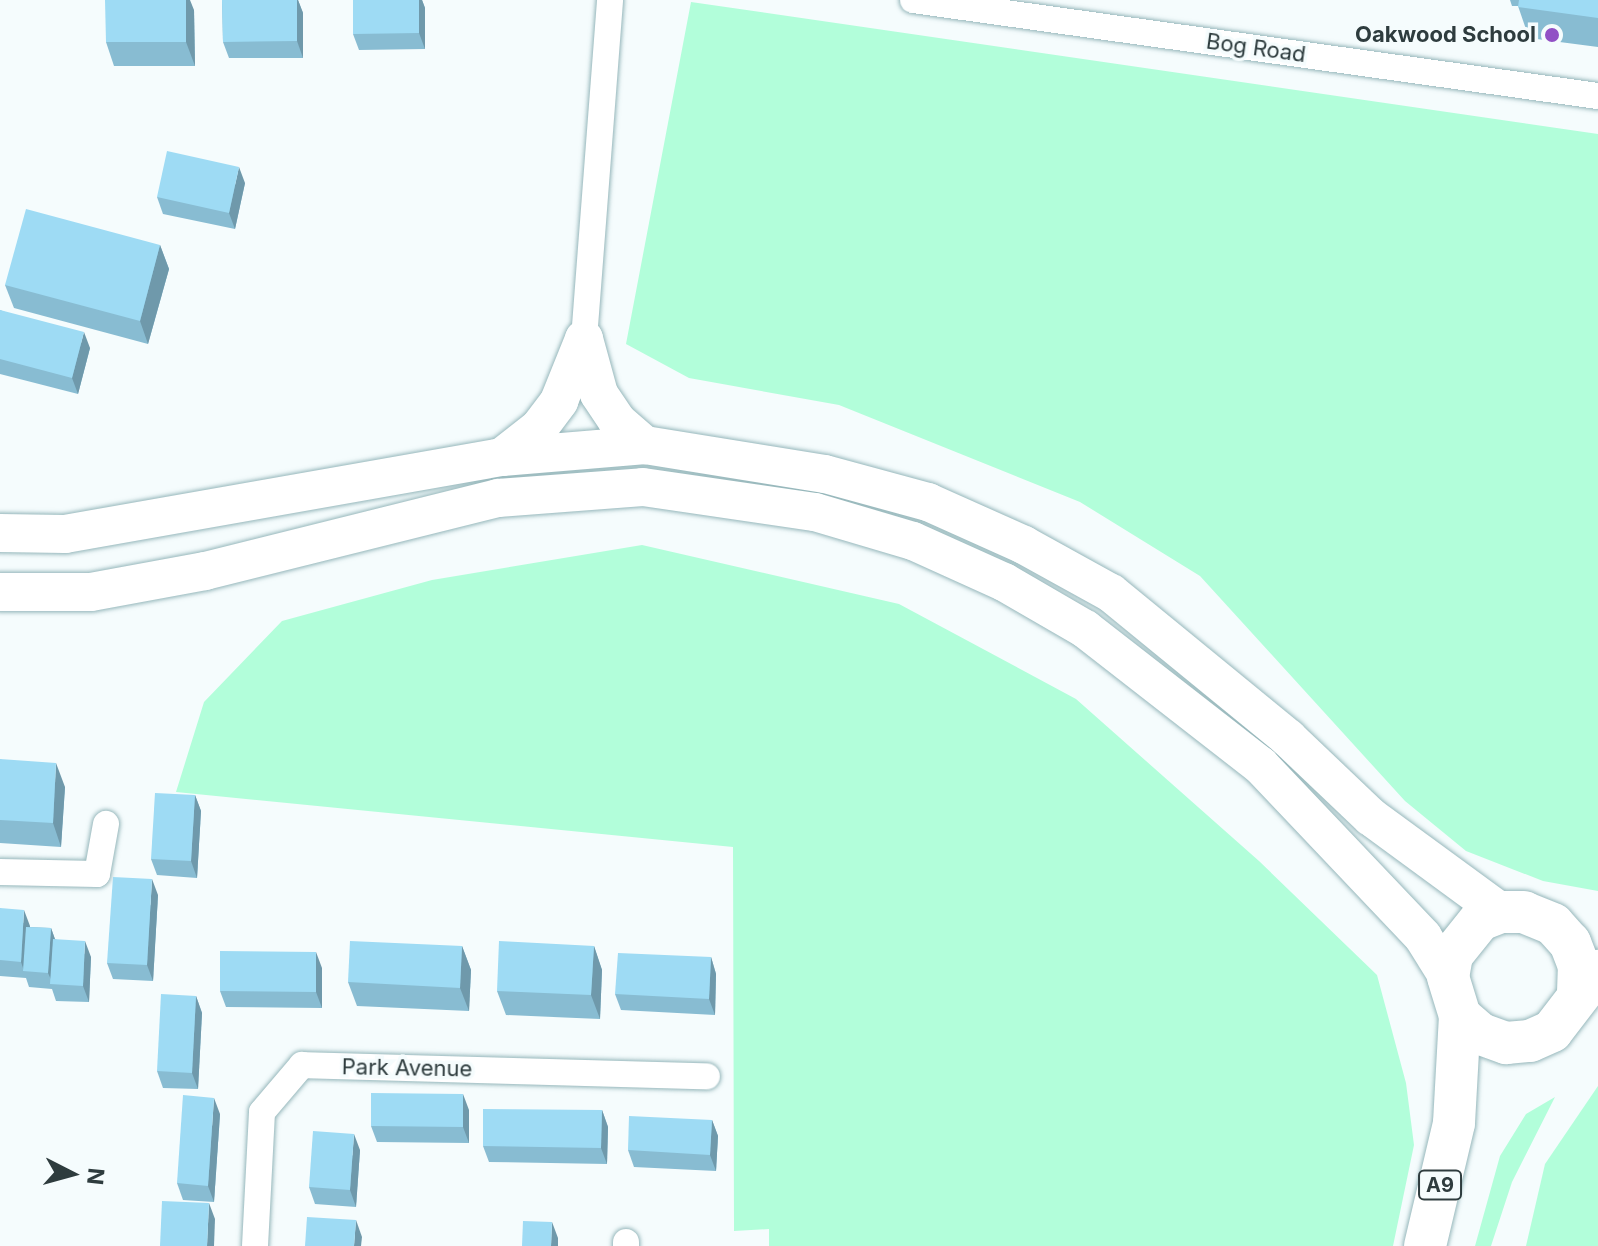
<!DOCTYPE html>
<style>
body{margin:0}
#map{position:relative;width:1598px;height:1246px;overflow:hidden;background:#f5fcfd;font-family:Inter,sans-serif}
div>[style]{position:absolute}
.green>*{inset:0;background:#b2feda}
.roads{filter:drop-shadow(0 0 2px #96b7bb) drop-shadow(0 0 2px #96b7bb)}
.street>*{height:26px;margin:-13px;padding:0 13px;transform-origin:13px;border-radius:13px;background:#fff}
.secondary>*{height:38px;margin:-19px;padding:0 19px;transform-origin:19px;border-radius:19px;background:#fff}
.primary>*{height:42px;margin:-21px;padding:0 21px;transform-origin:21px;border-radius:21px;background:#fff}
.wall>*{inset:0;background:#88bcd2}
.shaded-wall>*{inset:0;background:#6f99ab}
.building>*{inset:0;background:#9edbf4}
.dots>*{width:22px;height:22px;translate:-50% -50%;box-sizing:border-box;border:4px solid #f5fcfd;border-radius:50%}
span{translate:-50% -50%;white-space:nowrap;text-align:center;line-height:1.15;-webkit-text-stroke:7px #f5fcfd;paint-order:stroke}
.shield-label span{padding:2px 6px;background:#f5fcfd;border:2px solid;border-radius:6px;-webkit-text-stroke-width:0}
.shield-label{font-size:20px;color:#2e3c3e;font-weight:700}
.poi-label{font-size:22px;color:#2e3c3e;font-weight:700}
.right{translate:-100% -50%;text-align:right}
.street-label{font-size:22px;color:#2e3c3e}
.north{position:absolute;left:32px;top:1134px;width:80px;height:80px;-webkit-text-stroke:6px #f5fcfd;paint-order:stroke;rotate:96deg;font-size:22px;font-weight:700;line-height:32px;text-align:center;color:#2e3c3e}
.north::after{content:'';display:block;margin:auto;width:28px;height:36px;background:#2e3c3e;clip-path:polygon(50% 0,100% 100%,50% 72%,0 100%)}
</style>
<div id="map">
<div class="green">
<i style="clip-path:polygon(691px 2px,1598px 134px,1598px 891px,1543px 881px,1466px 851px,1405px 801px,1200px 576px,1080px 502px,839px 405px,689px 378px,626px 344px)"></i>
<i style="clip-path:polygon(642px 545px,899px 604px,1076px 699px,1259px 861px,1377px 975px,1406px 1083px,1414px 1145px,1393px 1246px,769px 1246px,769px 1229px,734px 1231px,733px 847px,176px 792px,204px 702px,282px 621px,432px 580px)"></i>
<i style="clip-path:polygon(1598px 1086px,1598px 1246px,1526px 1246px,1545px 1164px)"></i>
<i style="clip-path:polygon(1555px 1097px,1512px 1182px,1491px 1246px,1475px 1246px,1500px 1156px,1526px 1114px)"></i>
</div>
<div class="roads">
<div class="street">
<i style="left:913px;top:0;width:692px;rotate:7.98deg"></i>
<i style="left:584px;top:339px;width:340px;rotate:-85.6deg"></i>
<i style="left:0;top:872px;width:97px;rotate:1.2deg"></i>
<i style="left:97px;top:874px;width:51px;rotate:-79.8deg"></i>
<i style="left:255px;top:1246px;width:134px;rotate:-87deg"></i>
<i style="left:262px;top:1112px;width:62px;rotate:-49.6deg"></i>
<i style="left:302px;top:1065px;width:405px;rotate:1.6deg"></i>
<i style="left:626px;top:1246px;width:4px;rotate:-90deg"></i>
</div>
<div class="secondary">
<i style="left:584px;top:339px;width:57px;rotate:74.7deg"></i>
<i style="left:599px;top:394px;width:32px;rotate:56deg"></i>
<i style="left:617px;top:421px;width:37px;rotate:41deg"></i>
<i style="left:502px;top:457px;width:47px;rotate:-38.1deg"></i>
<i style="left:539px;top:428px;width:34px;rotate:-53deg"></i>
<i style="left:559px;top:401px;width:67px;rotate:-68deg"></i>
<i style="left:0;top:533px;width:65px;rotate:0.9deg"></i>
<i style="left:65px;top:534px;width:444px;rotate:-10deg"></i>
<i style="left:502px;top:457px;width:144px;rotate:-4.8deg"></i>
<i style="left:645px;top:445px;width:182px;rotate:9.2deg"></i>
<i style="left:825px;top:474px;width:107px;rotate:15.2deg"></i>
<i style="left:928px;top:502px;width:105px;rotate:24.1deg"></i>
<i style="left:1024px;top:545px;width:99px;rotate:28.9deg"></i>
<i style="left:1111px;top:593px;width:229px;rotate:39.3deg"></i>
<i style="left:1288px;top:738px;width:115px;rotate:43.6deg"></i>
<i style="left:1371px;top:817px;width:161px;rotate:36.2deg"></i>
<i style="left:0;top:592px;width:91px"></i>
<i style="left:91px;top:592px;width:116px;rotate:-10.4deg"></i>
<i style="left:205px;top:571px;width:302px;rotate:-14deg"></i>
<i style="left:498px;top:498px;width:145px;rotate:-4.3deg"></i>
<i style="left:643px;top:487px;width:174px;rotate:8.3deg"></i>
<i style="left:815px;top:512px;width:102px;rotate:16.5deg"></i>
<i style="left:913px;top:541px;width:100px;rotate:24.3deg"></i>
<i style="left:1004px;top:582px;width:94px;rotate:30.1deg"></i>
<i style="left:1085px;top:629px;width:222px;rotate:37.9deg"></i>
<i style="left:1260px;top:765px;width:237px;rotate:46.5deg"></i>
<i style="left:1423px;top:937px;width:47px;rotate:58deg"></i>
</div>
<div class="primary">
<i style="left:1578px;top:992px;width:26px;rotate:-88deg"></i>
<i style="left:1579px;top:966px;width:25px;rotate:-111deg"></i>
<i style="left:1570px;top:943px;width:25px;rotate:-132deg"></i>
<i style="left:1553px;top:924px;width:31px;rotate:-158deg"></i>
<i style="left:1524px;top:912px;width:23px;rotate:180deg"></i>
<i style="left:1501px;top:912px;width:22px;rotate:159deg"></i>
<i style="left:1480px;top:920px;width:45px;rotate:128.7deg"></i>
<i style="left:1452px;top:955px;width:22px;rotate:100deg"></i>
<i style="left:1448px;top:977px;width:41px;rotate:72.9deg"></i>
<i style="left:1460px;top:1016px;width:28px;rotate:41deg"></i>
<i style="left:1481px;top:1034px;width:27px;rotate:20deg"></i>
<i style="left:1506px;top:1043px;width:24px;rotate:-5deg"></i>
<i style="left:1530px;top:1041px;width:24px;rotate:-24deg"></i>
<i style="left:1552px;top:1031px;width:76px;rotate:-52.5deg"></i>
<i style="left:1425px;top:1246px;width:126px;rotate:-76.7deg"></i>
<i style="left:1454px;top:1123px;width:107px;rotate:-86.8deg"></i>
</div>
</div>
<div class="wall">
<i style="clip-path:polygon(222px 0,298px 0,303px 13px,303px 58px,229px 58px,223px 42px)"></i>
<i style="clip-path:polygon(353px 0,422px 0,425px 8px,425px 49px,359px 50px,353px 34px)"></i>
<i style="clip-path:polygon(1510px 0,1598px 0,1598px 47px,1529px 38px,1518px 6px,1512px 6px)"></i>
<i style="clip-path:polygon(194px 10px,195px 66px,114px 66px,106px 42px)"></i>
<i style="clip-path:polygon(245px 183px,235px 229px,163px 214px,157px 197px)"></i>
<i style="clip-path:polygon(160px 245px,169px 269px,148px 344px,14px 308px,5px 285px)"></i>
<i style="clip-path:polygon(0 310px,90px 348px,78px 394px,0 374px)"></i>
<i style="clip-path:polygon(0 759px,65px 787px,61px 847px,0 843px)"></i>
<i style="clip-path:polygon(195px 795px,201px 811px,197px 878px,157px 875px,151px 859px)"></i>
<i style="clip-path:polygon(158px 895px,153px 981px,113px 979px,107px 963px)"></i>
<i style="clip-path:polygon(0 908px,30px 927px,51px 928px,55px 939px,91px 957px,89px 1002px,56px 1001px,52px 989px,29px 987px,26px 978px,0 976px)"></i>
<i style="clip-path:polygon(462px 946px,471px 970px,469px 1011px,357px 1006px,348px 982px)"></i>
<i style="clip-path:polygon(594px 946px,602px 970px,600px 1019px,506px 1015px,497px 991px)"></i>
<i style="clip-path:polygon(711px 957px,716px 974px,715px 1015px,621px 1010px,615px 994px)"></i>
<i style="clip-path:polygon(322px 968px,322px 1008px,226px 1007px,220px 991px)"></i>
<i style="clip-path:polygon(196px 996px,202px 1013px,198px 1089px,163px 1088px,157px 1071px)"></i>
<i style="clip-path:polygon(469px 1110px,469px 1143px,377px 1142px,371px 1126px)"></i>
<i style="clip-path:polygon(602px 1110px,608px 1127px,607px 1164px,489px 1162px,483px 1146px)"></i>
<i style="clip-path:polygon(220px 1114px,214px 1202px,183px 1200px,177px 1183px)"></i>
<i style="clip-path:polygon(712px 1120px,718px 1136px,716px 1171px,634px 1167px,628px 1150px)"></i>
<i style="clip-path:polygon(360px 1150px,356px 1207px,315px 1204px,309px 1187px)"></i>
</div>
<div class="shaded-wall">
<i style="clip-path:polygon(186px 0,190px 0,194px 10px,195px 66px,186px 42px)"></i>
<i style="clip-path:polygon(297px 0,298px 0,303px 13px,303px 58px,297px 41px)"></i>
<i style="clip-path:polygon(419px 0,422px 0,425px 8px,425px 49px,419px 33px)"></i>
<i style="clip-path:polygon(239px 167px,245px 183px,235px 229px,229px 213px)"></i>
<i style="clip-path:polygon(160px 245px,169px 269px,148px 344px,140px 321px)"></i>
<i style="clip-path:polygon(84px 332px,90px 348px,78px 394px,72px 378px)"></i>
<i style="clip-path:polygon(56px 763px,65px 787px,61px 847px,53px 823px)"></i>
<i style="clip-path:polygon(195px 795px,201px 811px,197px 878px,191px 861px)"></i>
<i style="clip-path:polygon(152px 879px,158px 895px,153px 981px,147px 965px)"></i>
<i style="clip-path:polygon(24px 910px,30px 926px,27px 971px,24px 971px,21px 962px)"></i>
<i style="clip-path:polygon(51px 928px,57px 945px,53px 984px,48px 973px)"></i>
<i style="clip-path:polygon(85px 941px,91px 957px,89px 1002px,83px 986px)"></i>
<i style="clip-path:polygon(462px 946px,471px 970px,469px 1011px,460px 988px)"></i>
<i style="clip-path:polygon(594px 946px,602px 970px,600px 1019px,591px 995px)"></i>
<i style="clip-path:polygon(316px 952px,322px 968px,322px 1008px,316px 992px)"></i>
<i style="clip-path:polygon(711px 957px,716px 974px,715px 1015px,709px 999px)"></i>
<i style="clip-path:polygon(196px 996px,202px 1013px,198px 1089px,192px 1073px)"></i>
<i style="clip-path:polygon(463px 1094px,469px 1110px,469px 1143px,463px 1127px)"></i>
<i style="clip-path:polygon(214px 1098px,220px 1114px,214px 1202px,208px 1186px)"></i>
<i style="clip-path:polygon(602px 1110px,608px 1127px,607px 1164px,601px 1148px)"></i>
<i style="clip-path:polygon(712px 1120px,718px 1136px,716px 1171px,710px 1155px)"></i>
<i style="clip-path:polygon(354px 1134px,360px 1150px,356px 1207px,350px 1190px)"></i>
<i style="clip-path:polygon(209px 1203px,215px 1219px,214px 1246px,207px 1246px)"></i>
<i style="clip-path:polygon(356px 1220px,362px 1237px,361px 1246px,354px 1246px)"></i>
<i style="clip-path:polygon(552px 1222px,558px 1238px,558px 1246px,551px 1246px)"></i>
</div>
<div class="building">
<i style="clip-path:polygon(105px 0,186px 0,186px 42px,106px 42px)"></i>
<i style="clip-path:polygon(222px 0,297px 0,297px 41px,223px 42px)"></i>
<i style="clip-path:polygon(353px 0,419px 0,419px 33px,353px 34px)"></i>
<i style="clip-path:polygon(1519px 0,1598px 0,1598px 18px,1518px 7px)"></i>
<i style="clip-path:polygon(167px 151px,239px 167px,229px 213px,157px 197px)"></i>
<i style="clip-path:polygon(26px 209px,160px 245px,140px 321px,5px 285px)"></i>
<i style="clip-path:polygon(0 310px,84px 332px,72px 378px,0 359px)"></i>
<i style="clip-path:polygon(0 759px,56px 763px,53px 823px,0 820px)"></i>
<i style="clip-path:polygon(155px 793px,195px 795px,191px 861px,151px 859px)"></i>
<i style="clip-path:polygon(113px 877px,152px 879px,147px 965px,107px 963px)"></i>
<i style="clip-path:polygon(0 908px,24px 910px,21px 962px,0 960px)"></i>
<i style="clip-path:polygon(26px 927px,51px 928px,48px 973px,23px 971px)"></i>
<i style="clip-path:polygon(53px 939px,85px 941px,83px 986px,50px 984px)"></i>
<i style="clip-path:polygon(350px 941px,462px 946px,460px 988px,348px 982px)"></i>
<i style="clip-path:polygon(499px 941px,594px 946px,591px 995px,497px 991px)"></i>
<i style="clip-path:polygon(220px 951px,316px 952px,316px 992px,220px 991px)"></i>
<i style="clip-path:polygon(618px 953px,711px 957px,709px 999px,615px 994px)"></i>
<i style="clip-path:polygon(161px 994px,196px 996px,192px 1073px,157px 1071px)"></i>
<i style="clip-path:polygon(371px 1093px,463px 1094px,463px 1127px,371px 1126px)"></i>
<i style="clip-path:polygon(183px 1095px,214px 1098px,208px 1186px,177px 1183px)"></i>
<i style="clip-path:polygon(483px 1109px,602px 1110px,601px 1148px,483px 1146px)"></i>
<i style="clip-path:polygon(629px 1116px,712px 1120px,710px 1155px,628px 1150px)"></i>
<i style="clip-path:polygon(313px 1131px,354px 1134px,350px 1190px,309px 1187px)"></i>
<i style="clip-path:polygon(162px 1201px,209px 1203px,207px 1246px,160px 1246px)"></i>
<i style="clip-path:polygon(307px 1217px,356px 1220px,354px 1246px,305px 1246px)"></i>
<i style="clip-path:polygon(523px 1221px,552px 1222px,551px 1246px,522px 1246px)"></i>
</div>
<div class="dots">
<i style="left:1552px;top:35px;background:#9150c5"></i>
</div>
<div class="shield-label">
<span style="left:1440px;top:1185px">A9</span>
</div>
<div class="poi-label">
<span class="right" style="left:1536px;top:35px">Oakwood School</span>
</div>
<div class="street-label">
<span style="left:1256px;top:48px;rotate:8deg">Bog Road</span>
<span style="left:407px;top:1068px;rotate:1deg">Park Avenue</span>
</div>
<div class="north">N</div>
</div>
